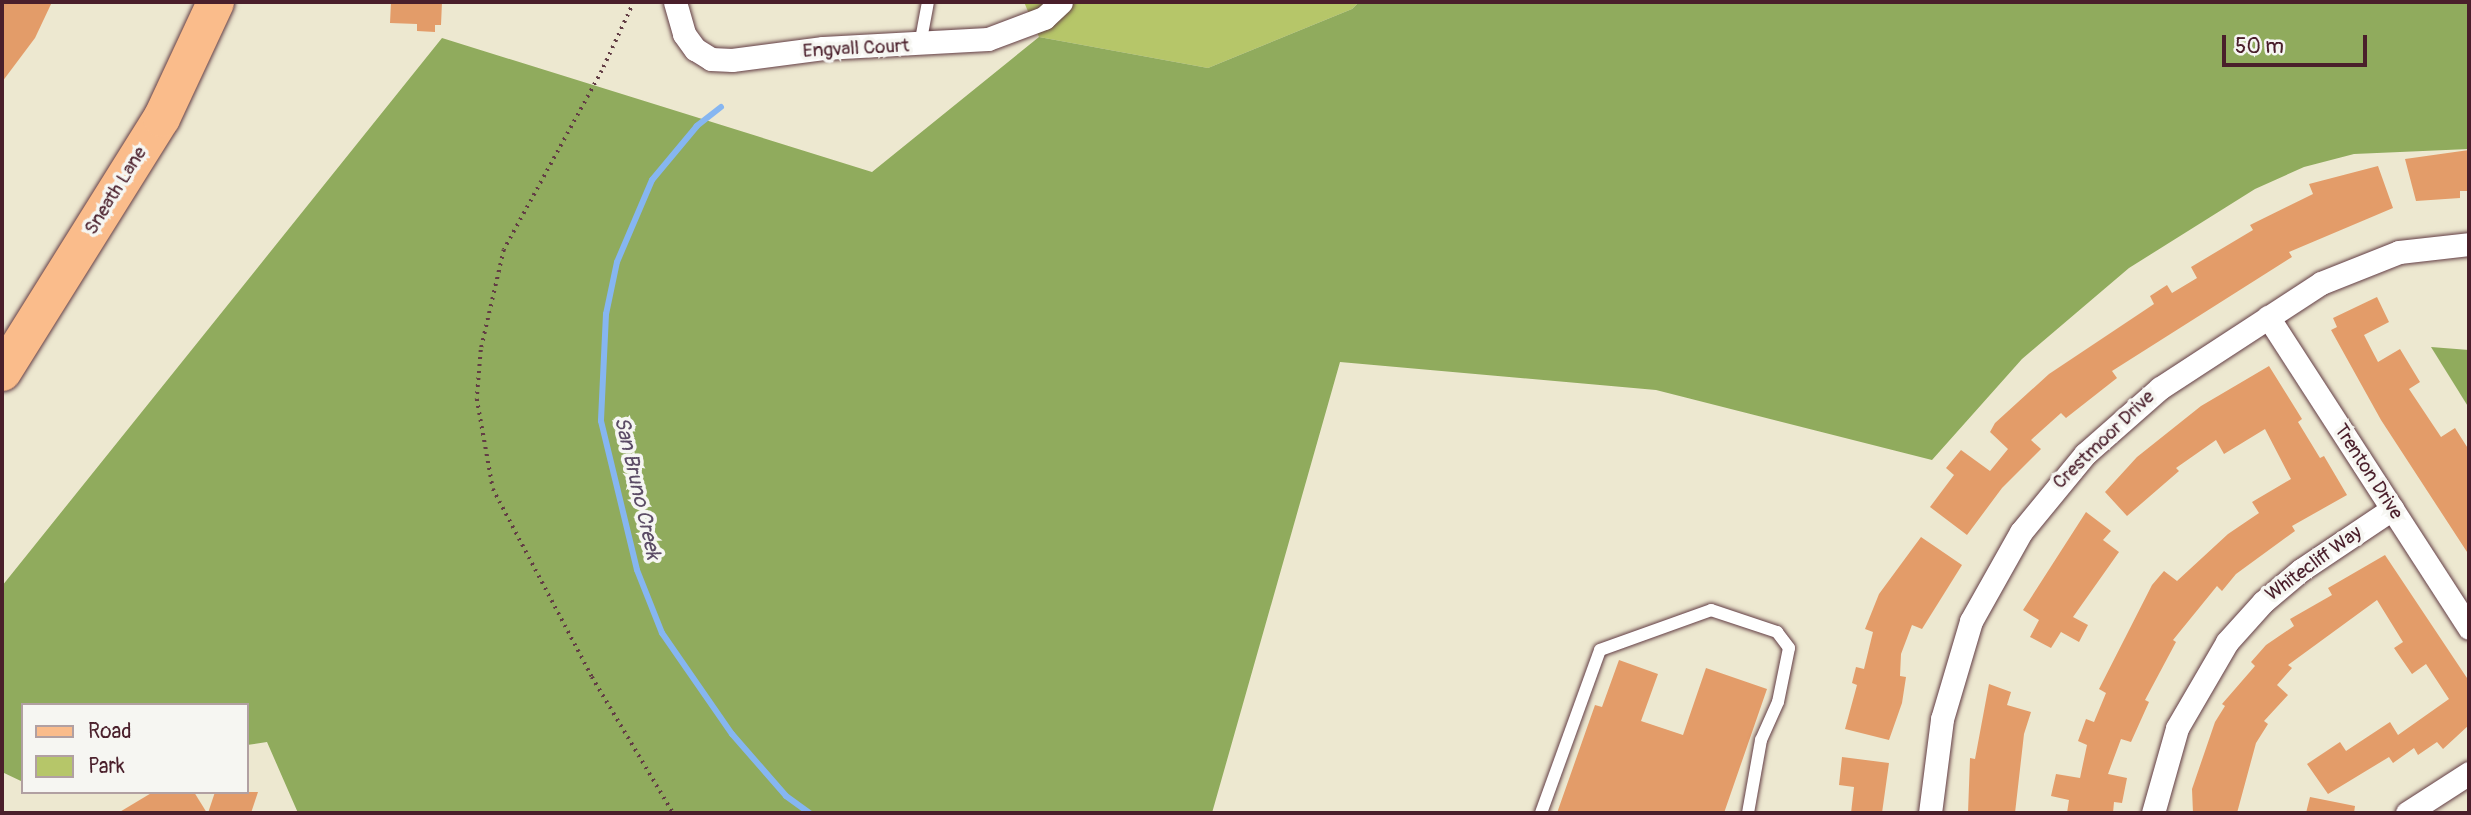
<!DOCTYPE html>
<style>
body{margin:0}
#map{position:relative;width:2471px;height:815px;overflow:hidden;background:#ede8d0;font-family:Pangolin,sans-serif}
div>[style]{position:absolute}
.green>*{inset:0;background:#b6c669}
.forest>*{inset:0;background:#90ab5d}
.stream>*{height:6px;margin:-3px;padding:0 3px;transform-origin:3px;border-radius:3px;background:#86b6f1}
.building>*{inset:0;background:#e39c69}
.path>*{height:3.5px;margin-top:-1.75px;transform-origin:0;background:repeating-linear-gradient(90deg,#623d44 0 2px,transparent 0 7px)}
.roads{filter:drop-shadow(0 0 2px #623d44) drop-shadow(0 0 2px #623d44)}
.lane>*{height:12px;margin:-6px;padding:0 6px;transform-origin:6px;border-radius:6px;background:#fff}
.street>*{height:23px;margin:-11.5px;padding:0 11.5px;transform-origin:11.5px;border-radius:11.5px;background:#fff}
.primary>*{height:37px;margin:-18.5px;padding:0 18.5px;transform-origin:18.5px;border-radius:18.5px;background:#fabc8b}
span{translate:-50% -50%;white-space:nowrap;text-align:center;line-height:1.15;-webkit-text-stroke:7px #f6f6f2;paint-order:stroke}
.street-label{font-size:19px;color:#4a1f2b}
.water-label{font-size:21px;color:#5c4c66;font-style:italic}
.frame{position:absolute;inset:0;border:4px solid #4a1f2b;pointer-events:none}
.legend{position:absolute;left:21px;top:703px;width:228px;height:91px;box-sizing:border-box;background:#f6f6f2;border:2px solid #b1a0a2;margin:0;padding:9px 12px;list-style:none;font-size:21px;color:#4a1f2b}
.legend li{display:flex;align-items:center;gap:14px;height:35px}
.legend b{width:35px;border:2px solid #b1a0a2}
.scale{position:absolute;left:2222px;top:35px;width:145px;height:32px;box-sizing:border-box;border:4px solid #4a1f2b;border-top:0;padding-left:9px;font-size:21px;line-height:24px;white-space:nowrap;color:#4a1f2b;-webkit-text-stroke:5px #f6f6f2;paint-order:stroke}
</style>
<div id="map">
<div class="green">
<i style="clip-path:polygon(1024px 2px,1359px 2px,1352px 9px,1208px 68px,1039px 37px)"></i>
</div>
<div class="forest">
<i style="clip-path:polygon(1359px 2px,2469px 2px,2469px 149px,2354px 154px,2304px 167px,2255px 189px,2129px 268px,2022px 359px,1932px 460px,1656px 390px,1340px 362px,1212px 813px,298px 813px,267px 742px,247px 745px,247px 705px,23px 705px,23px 782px,2px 772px,2px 586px,442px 38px,872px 172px,1039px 37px,1208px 68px,1352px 9px)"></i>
<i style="clip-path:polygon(2431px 347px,2469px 350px,2469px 408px)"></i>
</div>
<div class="stream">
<i style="left:721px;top:107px;width:31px;rotate:142deg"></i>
<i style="left:697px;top:126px;width:70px;rotate:129.8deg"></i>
<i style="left:652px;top:180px;width:89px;rotate:113.1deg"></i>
<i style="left:617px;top:262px;width:53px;rotate:101.9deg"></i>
<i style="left:606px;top:314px;width:107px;rotate:92.7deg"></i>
<i style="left:601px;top:421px;width:153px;rotate:76.4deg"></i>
<i style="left:637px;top:570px;width:68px;rotate:68.4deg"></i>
<i style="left:662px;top:633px;width:123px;rotate:55.3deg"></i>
<i style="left:732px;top:734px;width:82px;rotate:48.9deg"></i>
<i style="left:786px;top:796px;width:29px;rotate:36deg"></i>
</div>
<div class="building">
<i style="clip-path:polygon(2px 2px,52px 2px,35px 38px,2px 82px)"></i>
<i style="clip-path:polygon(391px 2px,442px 2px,441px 25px,435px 25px,435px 32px,417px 31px,417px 24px,390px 23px)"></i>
<i style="clip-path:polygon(2469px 150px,2469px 191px,2460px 191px,2460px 198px,2416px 201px,2405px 159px)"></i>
<i style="clip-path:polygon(2378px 166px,2393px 208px,2289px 252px,2292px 257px,2112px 371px,2117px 378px,2066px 418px,2061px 413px,2031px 440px,2041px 449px,2002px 488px,1967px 535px,1930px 507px,1954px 475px,1946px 468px,1961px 450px,1990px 471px,2008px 449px,1990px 432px,1995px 423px,2049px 374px,2154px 304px,2150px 296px,2167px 285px,2172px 293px,2197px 278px,2191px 267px,2253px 230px,2250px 225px,2313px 194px,2309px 184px)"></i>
<i style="clip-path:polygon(2377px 297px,2389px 322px,2364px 335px,2378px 362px,2400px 349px,2420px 382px,2409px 389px,2441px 437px,2455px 428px,2469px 450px,2469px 555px,2381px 420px,2331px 330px,2337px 327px,2333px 318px)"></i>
<i style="clip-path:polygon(2269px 366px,2302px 419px,2298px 422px,2320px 458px,2324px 456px,2347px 495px,2292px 526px,2295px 531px,2236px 574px,2222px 591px,2217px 586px,2173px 640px,2176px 642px,2145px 700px,2149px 702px,2131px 742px,2121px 739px,2108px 774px,2127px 778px,2122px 803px,2114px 802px,2113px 813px,2067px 813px,2069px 800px,2051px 796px,2056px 774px,2080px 778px,2087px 745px,2078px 741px,2086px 719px,2094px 722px,2106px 693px,2099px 689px,2152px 585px,2164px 571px,2177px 581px,2228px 534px,2259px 513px,2252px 502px,2291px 479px,2265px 429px,2224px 454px,2216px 440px,2176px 468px,2179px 471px,2127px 516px,2105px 492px,2137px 457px,2201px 406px)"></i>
<i style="clip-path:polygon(2086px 512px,2111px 531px,2103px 540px,2119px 552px,2073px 617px,2088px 625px,2079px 642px,2061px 632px,2051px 648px,2030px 637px,2039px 620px,2023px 610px)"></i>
<i style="clip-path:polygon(1921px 537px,1962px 565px,1922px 629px,1912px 625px,1901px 654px,1900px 676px,1906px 677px,1902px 703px,1889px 740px,1845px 729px,1857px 685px,1852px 683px,1856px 667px,1864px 669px,1873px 632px,1865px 629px,1879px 594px)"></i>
<i style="clip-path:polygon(2385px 555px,2469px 681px,2469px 725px,2443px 749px,2437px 742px,2418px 755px,2414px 748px,2393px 763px,2389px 757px,2328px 794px,2307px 764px,2340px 742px,2346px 751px,2390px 722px,2398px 735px,2449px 699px,2426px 664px,2412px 674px,2394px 648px,2403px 642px,2377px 600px,2288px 665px,2292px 668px,2277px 685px,2288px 695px,2264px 721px,2268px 724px,2256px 743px,2237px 813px,2193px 813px,2192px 789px,2215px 722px,2225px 706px,2222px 704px,2255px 666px,2251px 662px,2266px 645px,2294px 626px,2290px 619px,2332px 595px,2328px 588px)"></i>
<i style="clip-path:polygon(1619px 660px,1658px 674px,1641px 721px,1683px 735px,1706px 668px,1767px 689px,1724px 813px,1557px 813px,1595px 705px,1602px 707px)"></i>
<i style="clip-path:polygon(1989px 684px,2011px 692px,2007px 705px,2031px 712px,2024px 734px,2015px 813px,1968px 813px,1970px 758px,1975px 759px)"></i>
<i style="clip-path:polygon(1842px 757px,1889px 763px,1882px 813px,1851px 813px,1854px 787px,1839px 785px)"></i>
<i style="clip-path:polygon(153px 792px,194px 792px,207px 813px,118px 813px)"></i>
<i style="clip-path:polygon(215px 792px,258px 792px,251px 813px,208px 813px)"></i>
<i style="clip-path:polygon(2310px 797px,2355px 806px,2354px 813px,2306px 813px)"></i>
</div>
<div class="path">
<i style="left:634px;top:2px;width:76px;rotate:114.9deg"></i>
<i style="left:602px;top:71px;width:204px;rotate:118.7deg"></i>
<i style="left:504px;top:250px;width:103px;rotate:103deg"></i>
<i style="left:481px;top:350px;width:49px;rotate:94.7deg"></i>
<i style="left:477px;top:399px;width:91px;rotate:79.9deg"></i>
<i style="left:493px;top:489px;width:212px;rotate:62.2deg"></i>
<i style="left:592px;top:677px;width:158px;rotate:59.2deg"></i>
</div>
<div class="roads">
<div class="lane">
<i style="left:920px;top:45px;width:44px;rotate:-79.5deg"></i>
<i style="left:1541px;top:813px;width:173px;rotate:-70.1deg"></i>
<i style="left:1600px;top:650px;width:118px;rotate:-19.8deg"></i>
<i style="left:1711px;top:610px;width:70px;rotate:18.4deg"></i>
<i style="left:1777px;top:632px;width:20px;rotate:53deg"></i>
<i style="left:1789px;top:648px;width:55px;rotate:101.5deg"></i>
<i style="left:1778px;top:702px;width:42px;rotate:114.1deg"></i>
<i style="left:1761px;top:740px;width:74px;rotate:100.1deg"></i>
</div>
<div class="street">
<i style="left:675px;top:2px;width:33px;rotate:74deg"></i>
<i style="left:684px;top:34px;width:19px;rotate:54deg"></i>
<i style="left:695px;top:49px;width:19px;rotate:32deg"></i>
<i style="left:711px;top:59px;width:21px;rotate:3deg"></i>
<i style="left:732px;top:60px;width:92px;rotate:-7.5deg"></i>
<i style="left:823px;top:48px;width:165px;rotate:-3.1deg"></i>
<i style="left:988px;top:39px;width:60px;rotate:-20.6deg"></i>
<i style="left:1044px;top:18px;width:23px;rotate:-43deg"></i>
<i style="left:2268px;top:317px;width:370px;rotate:57.1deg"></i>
<i style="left:1930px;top:813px;width:95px;rotate:-82.7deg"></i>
<i style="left:1942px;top:719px;width:102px;rotate:-73.5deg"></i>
<i style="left:1971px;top:621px;width:102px;rotate:-60.7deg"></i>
<i style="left:2021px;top:532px;width:101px;rotate:-50.6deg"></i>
<i style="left:2085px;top:454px;width:100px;rotate:-41.3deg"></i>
<i style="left:2160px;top:388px;width:192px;rotate:-33.1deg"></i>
<i style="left:2321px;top:283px;width:84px;rotate:-21.7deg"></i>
<i style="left:2399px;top:252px;width:70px;rotate:-6.5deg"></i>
<i style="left:2153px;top:813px;width:88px;rotate:-74.2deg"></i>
<i style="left:2177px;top:728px;width:99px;rotate:-59.8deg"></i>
<i style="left:2227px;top:642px;width:54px;rotate:-48deg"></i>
<i style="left:2263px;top:602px;width:50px;rotate:-40.1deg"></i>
<i style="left:2301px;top:570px;width:110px;rotate:-33.8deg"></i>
<i style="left:2407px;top:813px;width:74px;rotate:-32.8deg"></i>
</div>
<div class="primary">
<i style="left:2px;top:372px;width:300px;rotate:-58deg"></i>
<i style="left:161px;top:118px;width:128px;rotate:-65deg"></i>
</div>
</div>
<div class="street-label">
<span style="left:856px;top:49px;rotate:-3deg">Engvall Court</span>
<span style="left:116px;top:191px;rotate:-58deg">Sneath Lane</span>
<span style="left:2104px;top:440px;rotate:-44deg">Crestmoor Drive</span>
<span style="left:2368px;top:472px;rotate:57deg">Trenton Drive</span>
<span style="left:2314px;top:564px;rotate:-36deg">Whitecliff Way</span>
</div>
<div class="water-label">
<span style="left:637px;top:488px;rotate:77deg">San Bruno Creek</span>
</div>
<div class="frame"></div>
<ul class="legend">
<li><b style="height:9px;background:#fabc8b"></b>Road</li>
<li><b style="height:19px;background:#b6c669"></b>Park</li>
</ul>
<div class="scale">50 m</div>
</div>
